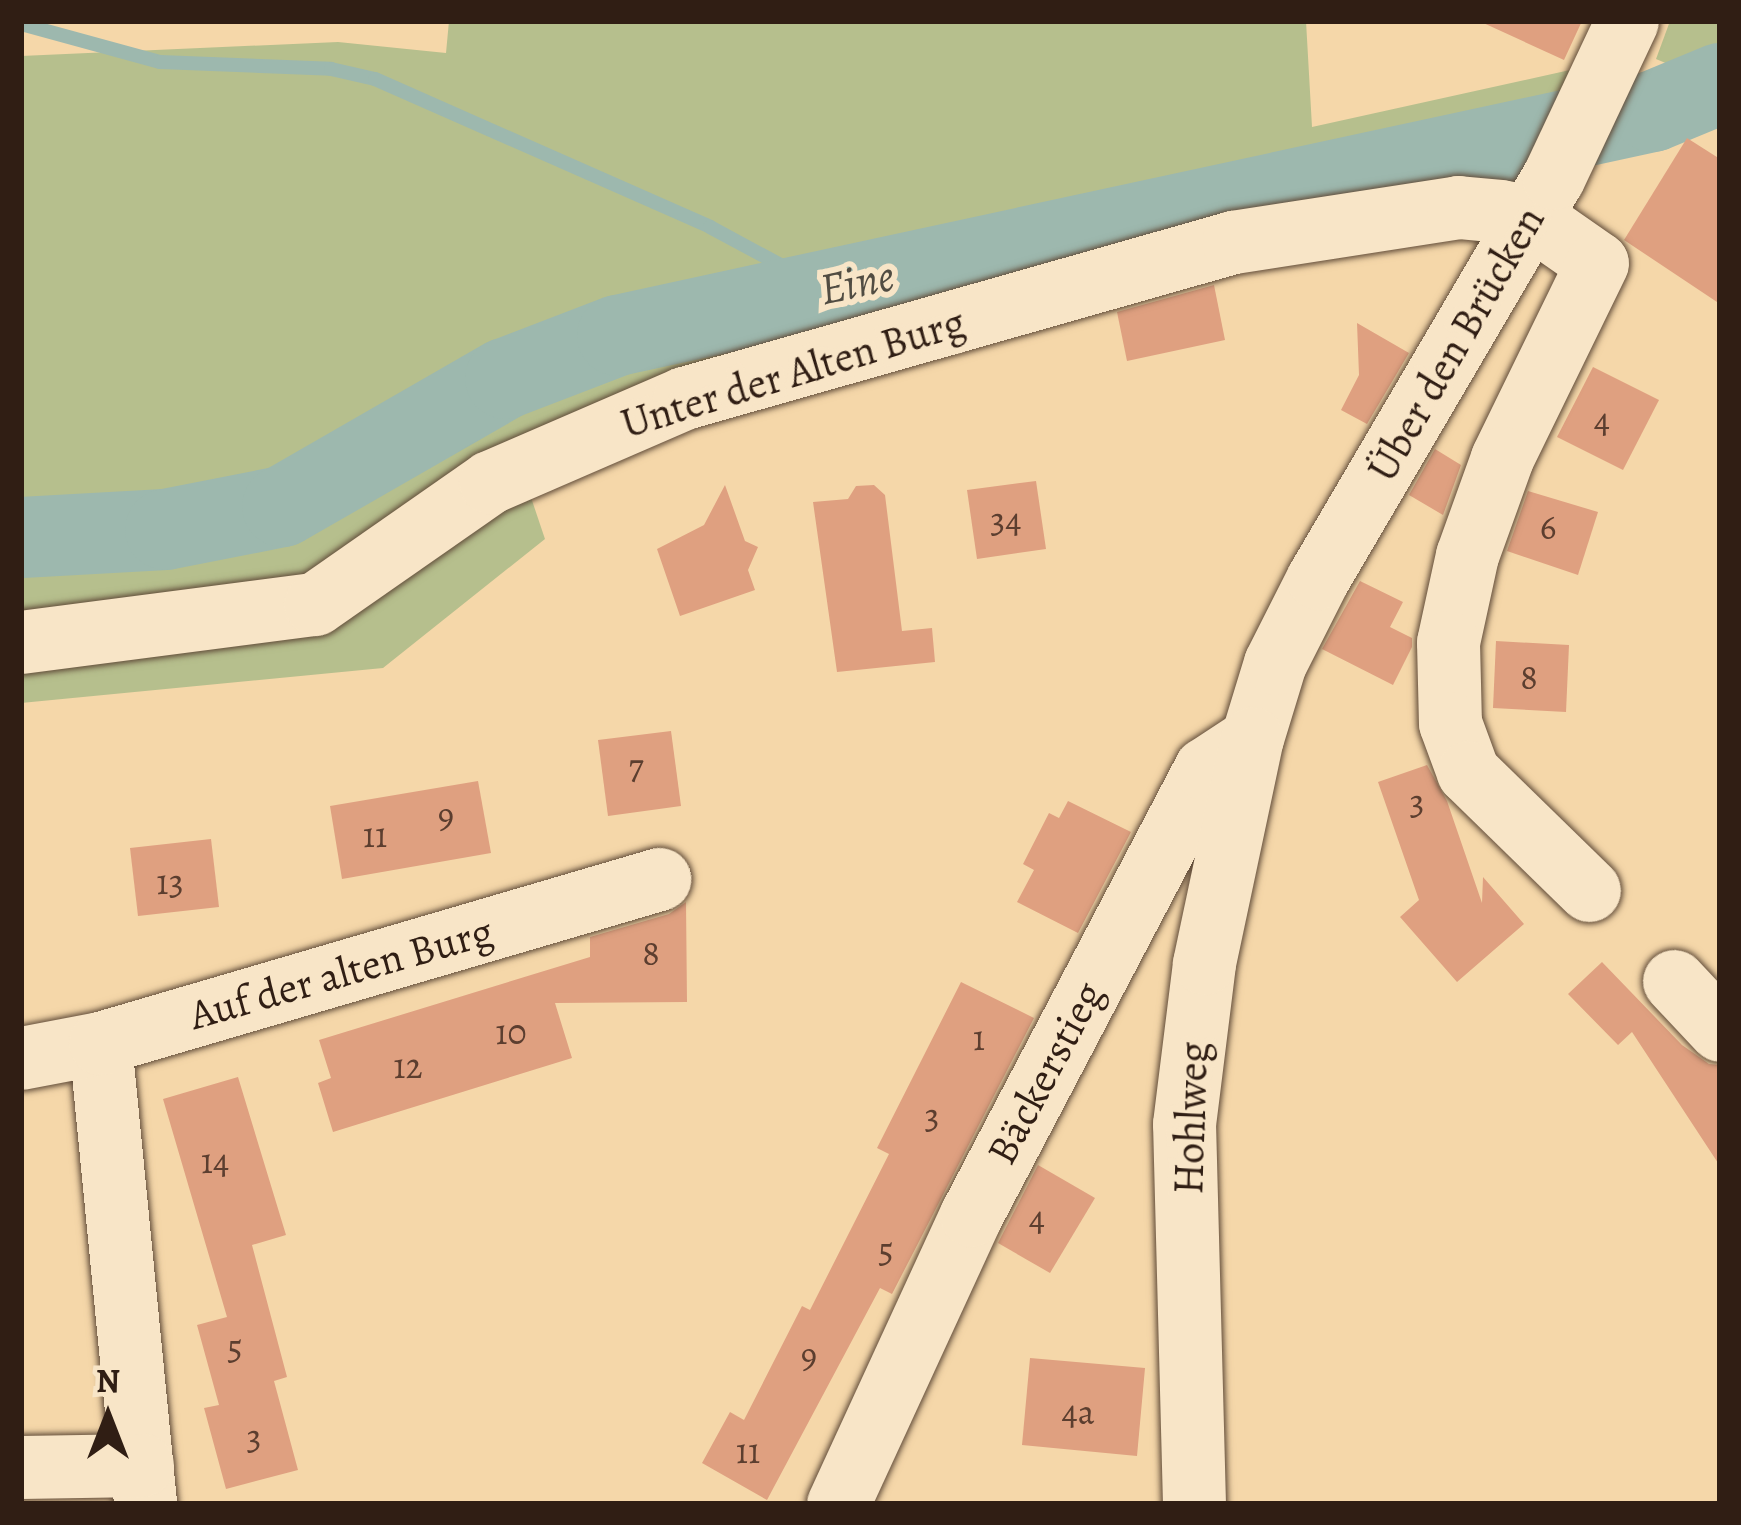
<!DOCTYPE html>
<meta charset="utf-8">
<style>
body{margin:0}
#map{position:relative;width:1741px;height:1525px;overflow:hidden;background:#f5d7a9;font-family:Alegreya,serif}
div>[style]{position:absolute}
.green>*{inset:0;background:#b6bf8d}
.stream>*{height:14px;margin:-7px;padding:0 7px;transform-origin:7px;border-radius:7px;background:#9db8ae}
.river>*{height:81px;margin:-40.5px;padding:0 40.5px;transform-origin:40.5px;border-radius:40.5px;background:#9db8ae}
.building>*{inset:0;background:#dfa080}
.roads{filter:drop-shadow(0 0 3px #614c39) drop-shadow(0 0 3px #614c39)}
.minor>*{height:63px;margin:-31.5px;padding:0 31.5px;transform-origin:31.5px;border-radius:31.5px;background:#f8e5c7}
span{translate:-50% -50%;white-space:nowrap;text-align:center;line-height:1.15;-webkit-text-stroke:12px #f8e5c7;paint-order:stroke}
.number-label{font-size:36px;color:#5c3e2f}
.number-label span{-webkit-text-stroke-width:0}
.street-label{font-size:42px;color:#301e14}
.water-label{font-size:45px;color:#514c42;font-style:italic}
.frame{position:absolute;inset:0;border:24px solid #301e14;pointer-events:none}
.north{position:absolute;left:48px;top:1357px;width:120px;height:120px;-webkit-text-stroke:9px #f8e5c7;paint-order:stroke;rotate:0deg;font-size:33px;font-weight:700;line-height:48px;text-align:center;color:#301e14}
.north::after{content:'';display:block;margin:auto;width:42px;height:54px;background:#301e14;clip-path:polygon(50% 0,100% 100%,50% 72%,0 100%)}
</style>
<div id="map">
<div class="green">
<i style="clip-path:polygon(449px 21px,1306px 21px,1312px 127px,1570px 70px,1527px 167px,1218px 223px,514px 447px,545px 539px,383px 668px,21px 703px,21px 56px,338px 42px,446px 53px)"></i>
<i style="clip-path:polygon(1670px 21px,1720px 21px,1720px 86px,1656px 59px)"></i>
</div>
<div class="stream">
<i style="left:21px;top:24px;width:144px;rotate:15.3deg"></i>
<i style="left:160px;top:62px;width:171px;rotate:2.3deg"></i>
<i style="left:331px;top:69px;width:45px;rotate:12.8deg"></i>
<i style="left:375px;top:79px;width:366px;rotate:23.8deg"></i>
<i style="left:710px;top:227px;width:135px;rotate:28.3deg"></i>
</div>
<div class="river">
<i style="left:21px;top:537px;width:144px;rotate:-3.2deg"></i>
<i style="left:165px;top:529px;width:119px;rotate:-11.1deg"></i>
<i style="left:282px;top:506px;width:257px;rotate:-29.9deg"></i>
<i style="left:505px;top:378px;width:120px;rotate:-21deg"></i>
<i style="left:617px;top:335px;width:1059px;rotate:-12.21deg"></i>
<i style="left:1652px;top:111px;width:74px;rotate:-22.4deg"></i>
</div>
<div class="building">
<i style="clip-path:polygon(1479px 21px,1582px 21px,1564px 60px)"></i>
<i style="clip-path:polygon(1687px 138px,1720px 159px,1720px 304px,1624px 240px)"></i>
<i style="clip-path:polygon(1214px 285px,1225px 340px,1127px 361px,1117px 312px)"></i>
<i style="clip-path:polygon(1357px 323px,1409px 353px,1367px 424px,1341px 410px,1359px 375px)"></i>
<i style="clip-path:polygon(1593px 367px,1659px 400px,1623px 470px,1557px 437px)"></i>
<i style="clip-path:polygon(1435px 449px,1461px 465px,1443px 515px,1409px 495px)"></i>
<i style="clip-path:polygon(1036px 481px,1046px 549px,977px 559px,967px 490px)"></i>
<i style="clip-path:polygon(725px 485px,745px 541px,758px 547px,748px 570px,755px 590px,680px 616px,657px 549px,704px 525px)"></i>
<i style="clip-path:polygon(874px 485px,885px 495px,902px 631px,932px 628px,935px 662px,837px 672px,813px 502px,848px 499px,856px 486px)"></i>
<i style="clip-path:polygon(1528px 491px,1598px 512px,1578px 575px,1507px 551px)"></i>
<i style="clip-path:polygon(1360px 581px,1403px 602px,1390px 627px,1412px 638px,1412px 647px,1393px 685px,1322px 649px)"></i>
<i style="clip-path:polygon(1496px 641px,1569px 645px,1566px 712px,1493px 708px)"></i>
<i style="clip-path:polygon(671px 731px,681px 806px,608px 816px,598px 740px)"></i>
<i style="clip-path:polygon(1427px 765px,1447px 801px,1482px 903px,1483px 877px,1524px 924px,1457px 982px,1400px 917px,1419px 900px,1378px 782px)"></i>
<i style="clip-path:polygon(478px 781px,491px 853px,342px 879px,330px 806px)"></i>
<i style="clip-path:polygon(1068px 801px,1131px 832px,1078px 933px,1017px 902px,1034px 870px,1023px 864px,1049px 813px,1059px 818px)"></i>
<i style="clip-path:polygon(211px 839px,219px 907px,138px 916px,130px 848px)"></i>
<i style="clip-path:polygon(686px 902px,687px 1002px,555px 1003px,572px 1058px,333px 1132px,318px 1083px,331px 1078px,319px 1040px,590px 957px,590px 937px,669px 914px)"></i>
<i style="clip-path:polygon(1602px 962px,1682px 1045px,1709px 1064px,1720px 1065px,1720px 1166px,1632px 1032px,1618px 1045px,1568px 994px)"></i>
<i style="clip-path:polygon(961px 982px,1034px 1018px,892px 1294px,880px 1288px,767px 1500px,702px 1463px,730px 1412px,744px 1420px,802px 1306px,810px 1310px,889px 1154px,877px 1148px)"></i>
<i style="clip-path:polygon(238px 1077px,286px 1235px,252px 1245px,287px 1377px,274px 1381px,298px 1470px,226px 1489px,204px 1408px,219px 1405px,197px 1325px,227px 1317px,163px 1099px)"></i>
<i style="clip-path:polygon(1038px 1165px,1095px 1198px,1050px 1273px,998px 1243px)"></i>
<i style="clip-path:polygon(1030px 1358px,1145px 1368px,1137px 1456px,1022px 1445px)"></i>
</div>
<div class="roads">
<div class="minor">
<i style="left:21px;top:642px;width:296px;rotate:-7.4deg"></i>
<i style="left:315px;top:604px;width:213px;rotate:-34.9deg"></i>
<i style="left:490px;top:482px;width:211px;rotate:-23.4deg"></i>
<i style="left:684px;top:398px;width:571px;rotate:-15.86deg"></i>
<i style="left:1233px;top:242px;width:228px;rotate:-8.8deg"></i>
<i style="left:1458px;top:207px;width:42px;rotate:5.4deg"></i>
<i style="left:1500px;top:211px;width:32px;rotate:11deg"></i>
<i style="left:1531px;top:217px;width:80px;rotate:34.9deg"></i>
<i style="left:1597px;top:263px;width:217px;rotate:116deg"></i>
<i style="left:1502px;top:458px;width:103px;rotate:109.8deg"></i>
<i style="left:1467px;top:555px;width:89px;rotate:102.3deg"></i>
<i style="left:1448px;top:642px;width:81px;rotate:88.6deg"></i>
<i style="left:1450px;top:723px;width:52px;rotate:69.8deg"></i>
<i style="left:1468px;top:772px;width:169px;rotate:44.3deg"></i>
<i style="left:1674px;top:981px;width:67px;rotate:46.8deg"></i>
<i style="left:100px;top:1043px;width:463px;rotate:84.4deg"></i>
<i style="left:21px;top:1058px;width:80px;rotate:-10.8deg"></i>
<i style="left:100px;top:1043px;width:583px;rotate:-16.35deg"></i>
<i style="left:21px;top:1467px;width:121px;rotate:-0.9deg"></i>
<i style="left:838px;top:1504px;width:318px;rotate:-65.3deg"></i>
<i style="left:971px;top:1215px;width:504px;rotate:-62.32deg"></i>
<i style="left:1205px;top:769px;width:56px;rotate:-33.4deg"></i>
<i style="left:1252px;top:738px;width:78px;rotate:-73deg"></i>
<i style="left:1275px;top:663px;width:95px;rotate:-63.2deg"></i>
<i style="left:1318px;top:578px;width:464px;rotate:-59.6deg"></i>
<i style="left:1553px;top:178px;width:174px;rotate:-64.8deg"></i>
<i style="left:1194px;top:1504px;width:380px;rotate:-91.5deg"></i>
<i style="left:1184px;top:1124px;width:162px;rotate:-82.9deg"></i>
<i style="left:1204px;top:963px;width:230px;rotate:-78deg"></i>
</div>
</div>
<div class="number-label">
<span style="left:1602px;top:420px">4</span>
<span style="left:1006px;top:520px">34</span>
<span style="left:1548px;top:527px">6</span>
<span style="left:1529px;top:677px">8</span>
<span style="left:636px;top:766px">7</span>
<span style="left:1417px;top:802px">3</span>
<span style="left:446px;top:815px">9</span>
<span style="left:375px;top:835px">11</span>
<span style="left:170px;top:882px">13</span>
<span style="left:651px;top:953px">8</span>
<span style="left:511px;top:1032px">10</span>
<span style="left:979px;top:1038px">1</span>
<span style="left:408px;top:1066px">12</span>
<span style="left:932px;top:1116px">3</span>
<span style="left:215px;top:1161px">14</span>
<span style="left:1037px;top:1218px">4</span>
<span style="left:886px;top:1250px">5</span>
<span style="left:235px;top:1347px">5</span>
<span style="left:809px;top:1355px">9</span>
<span style="left:1078px;top:1412px">4a</span>
<span style="left:254px;top:1437px">3</span>
<span style="left:748px;top:1451px">11</span>
</div>
<div class="street-label">
<span style="left:1456px;top:344px;rotate:-60deg">Über den Brücken</span>
<span style="left:793px;top:373px;rotate:-17deg">Unter der Alten Burg</span>
<span style="left:341px;top:973px;rotate:-16deg">Auf der alten Burg</span>
<span style="left:1045px;top:1073px;rotate:-62deg">Bäckerstieg</span>
<span style="left:1191px;top:1118px;rotate:-88deg">Hohlweg</span>
</div>
<div class="water-label">
<span style="left:857px;top:283px;rotate:-12deg">Eine</span>
</div>
<div class="frame"></div>
<div class="north">N</div>
</div>
